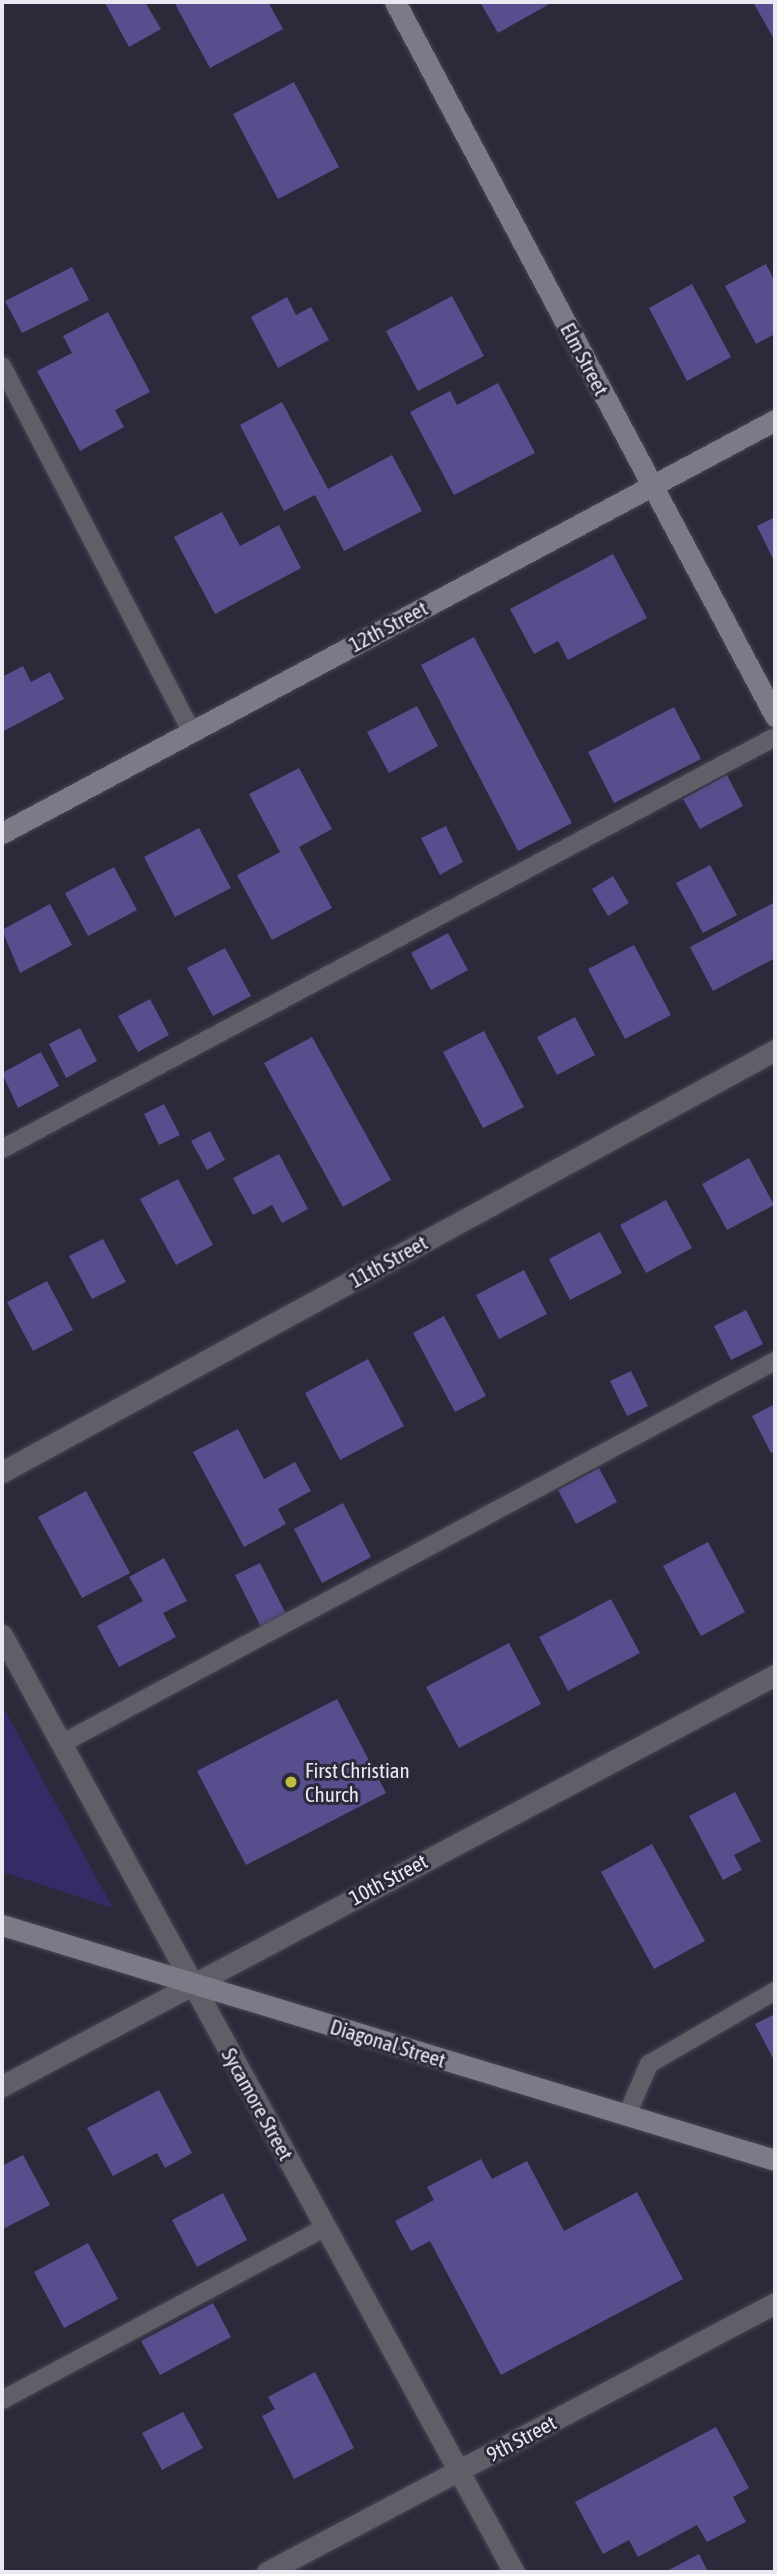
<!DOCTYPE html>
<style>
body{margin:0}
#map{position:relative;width:777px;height:2574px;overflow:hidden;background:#2b2a3a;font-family:"Asap Condensed",sans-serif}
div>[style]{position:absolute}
.green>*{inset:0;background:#362b67}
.building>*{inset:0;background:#574e8e}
.roads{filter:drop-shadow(0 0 2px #464554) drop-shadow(0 0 2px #464554)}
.lane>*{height:18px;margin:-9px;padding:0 9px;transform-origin:9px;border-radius:9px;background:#5f5f67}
.street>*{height:21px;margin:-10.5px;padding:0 10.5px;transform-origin:10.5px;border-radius:10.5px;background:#5f5f67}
.secondary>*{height:21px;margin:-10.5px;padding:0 10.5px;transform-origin:10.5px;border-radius:10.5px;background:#7b7b88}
.dots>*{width:19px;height:19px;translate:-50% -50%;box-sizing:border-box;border:4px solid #2b2a3a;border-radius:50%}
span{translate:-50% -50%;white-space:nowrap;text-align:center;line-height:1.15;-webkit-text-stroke:6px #2b2a3a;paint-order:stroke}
.street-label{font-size:21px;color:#e9e9f3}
.poi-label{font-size:21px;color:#e9e9f3}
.left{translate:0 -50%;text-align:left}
.frame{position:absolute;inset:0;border:4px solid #e9e9f3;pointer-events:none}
</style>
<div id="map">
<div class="green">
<i style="clip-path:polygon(2px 1705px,113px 1908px,2px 1872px)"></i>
</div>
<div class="building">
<i style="clip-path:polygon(145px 2px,161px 29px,129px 47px,105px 3px)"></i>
<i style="clip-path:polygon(174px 2px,268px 2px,283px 29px,210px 68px)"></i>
<i style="clip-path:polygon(480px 2px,553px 2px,498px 33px)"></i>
<i style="clip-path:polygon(753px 2px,775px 2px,775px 41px)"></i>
<i style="clip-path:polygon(294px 82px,339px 167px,278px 199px,233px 114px)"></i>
<i style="clip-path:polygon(766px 264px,775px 282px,775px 334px,756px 344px,725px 286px)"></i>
<i style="clip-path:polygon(72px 267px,89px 300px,22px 333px,5px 301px)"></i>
<i style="clip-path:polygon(692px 284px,731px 357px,687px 381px,649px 308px)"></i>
<i style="clip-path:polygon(452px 296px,484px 356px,418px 391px,386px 331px)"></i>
<i style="clip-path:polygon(287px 297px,296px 315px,311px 307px,329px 340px,278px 368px,251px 317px)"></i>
<i style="clip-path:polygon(108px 312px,150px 392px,115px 410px,124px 427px,80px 451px,37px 371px,72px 353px,63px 336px)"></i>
<i style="clip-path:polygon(498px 383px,535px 453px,454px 495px,410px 412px,450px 391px,457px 405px)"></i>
<i style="clip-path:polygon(282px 402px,328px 489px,392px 455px,422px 511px,344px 551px,315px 495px,284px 511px,240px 425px)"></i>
<i style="clip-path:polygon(222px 512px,240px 546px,279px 525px,301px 568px,215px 614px,174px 537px)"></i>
<i style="clip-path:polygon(775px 517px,775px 563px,757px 526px)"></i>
<i style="clip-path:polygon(613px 554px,647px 618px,568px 660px,558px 641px,534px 654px,510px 609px)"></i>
<i style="clip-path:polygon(474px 637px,572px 823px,518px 851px,421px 665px)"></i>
<i style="clip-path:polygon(23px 666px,31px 682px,50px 672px,64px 699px,2px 732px,2px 677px)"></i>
<i style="clip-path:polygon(417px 706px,438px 746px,389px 773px,367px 732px)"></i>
<i style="clip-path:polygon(674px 707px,701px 759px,614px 803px,588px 752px)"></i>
<i style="clip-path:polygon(299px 768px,332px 829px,299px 847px,332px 908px,272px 940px,237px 875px,280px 852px,249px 794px)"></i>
<i style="clip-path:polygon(727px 775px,743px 806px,700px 829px,683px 799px)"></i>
<i style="clip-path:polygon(446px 826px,463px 862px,440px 875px,421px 838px)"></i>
<i style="clip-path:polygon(199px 828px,231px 888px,175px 917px,144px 857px)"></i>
<i style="clip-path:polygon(710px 865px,737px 915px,703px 933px,676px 883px)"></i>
<i style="clip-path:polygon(114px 867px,137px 910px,88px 936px,65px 893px)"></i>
<i style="clip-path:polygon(613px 876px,629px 903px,608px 916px,592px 889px)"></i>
<i style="clip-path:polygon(775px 902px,775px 958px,713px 991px,690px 947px)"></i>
<i style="clip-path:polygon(50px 904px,72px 945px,20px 973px,2px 930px)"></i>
<i style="clip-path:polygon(448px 933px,468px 970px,431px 990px,411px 953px)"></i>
<i style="clip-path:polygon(634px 945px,671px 1015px,625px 1039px,588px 969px)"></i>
<i style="clip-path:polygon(225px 948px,251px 996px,213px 1016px,187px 968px)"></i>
<i style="clip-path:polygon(150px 999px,169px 1035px,138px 1052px,118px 1016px)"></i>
<i style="clip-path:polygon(575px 1017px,595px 1055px,557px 1075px,537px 1037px)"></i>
<i style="clip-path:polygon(80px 1028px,97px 1061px,66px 1078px,49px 1044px)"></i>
<i style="clip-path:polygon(484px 1031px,524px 1107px,483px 1128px,443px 1052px)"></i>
<i style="clip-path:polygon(312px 1037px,391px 1180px,343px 1207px,264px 1063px)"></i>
<i style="clip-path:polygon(41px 1052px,59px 1086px,18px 1108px,2px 1073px)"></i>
<i style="clip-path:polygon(164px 1104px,180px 1135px,159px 1145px,144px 1114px)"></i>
<i style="clip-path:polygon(210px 1131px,225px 1160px,207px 1170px,191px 1141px)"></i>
<i style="clip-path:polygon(279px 1154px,308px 1209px,282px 1223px,272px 1205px,253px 1215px,233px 1178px)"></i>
<i style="clip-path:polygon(749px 1158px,774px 1205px,727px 1230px,702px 1184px)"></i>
<i style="clip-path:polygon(178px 1179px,213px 1245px,176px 1265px,140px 1199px)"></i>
<i style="clip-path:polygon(666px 1200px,692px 1248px,646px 1273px,620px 1225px)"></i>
<i style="clip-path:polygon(600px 1232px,622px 1273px,570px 1300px,549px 1259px)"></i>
<i style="clip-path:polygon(103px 1239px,126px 1282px,92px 1299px,69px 1256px)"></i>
<i style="clip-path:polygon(524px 1270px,547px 1314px,499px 1339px,476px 1295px)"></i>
<i style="clip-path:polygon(47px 1281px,73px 1330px,33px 1351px,7px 1302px)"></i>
<i style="clip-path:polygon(746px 1310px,763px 1344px,731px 1360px,714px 1326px)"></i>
<i style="clip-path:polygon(444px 1316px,486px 1396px,455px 1412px,413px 1333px)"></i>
<i style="clip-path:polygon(368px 1359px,404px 1426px,340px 1460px,305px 1393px)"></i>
<i style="clip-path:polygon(631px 1371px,648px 1406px,627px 1416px,610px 1381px)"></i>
<i style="clip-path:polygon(775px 1404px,775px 1451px,771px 1453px,752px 1416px)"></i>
<i style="clip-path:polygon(238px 1429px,264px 1479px,295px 1462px,311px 1491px,278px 1509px,286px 1524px,244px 1547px,193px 1452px)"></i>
<i style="clip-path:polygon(599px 1468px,617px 1502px,576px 1524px,558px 1490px)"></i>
<i style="clip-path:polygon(86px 1491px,130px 1573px,82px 1598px,38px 1517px)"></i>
<i style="clip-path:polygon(343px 1503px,371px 1557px,322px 1583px,294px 1529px)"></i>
<i style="clip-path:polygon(708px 1542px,745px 1612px,701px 1636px,663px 1566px)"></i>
<i style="clip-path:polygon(164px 1558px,187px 1601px,163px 1613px,176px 1637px,119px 1667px,97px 1626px,143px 1601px,129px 1577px)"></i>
<i style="clip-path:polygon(260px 1563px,286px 1614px,261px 1627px,235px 1575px)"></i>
<i style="clip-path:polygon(611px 1599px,640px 1653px,568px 1691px,539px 1637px)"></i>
<i style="clip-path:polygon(509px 1643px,541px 1704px,459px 1748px,426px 1687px)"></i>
<i style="clip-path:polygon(337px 1699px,386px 1793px,246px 1865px,197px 1771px)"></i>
<i style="clip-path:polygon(735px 1792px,761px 1841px,734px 1855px,742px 1870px,723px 1880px,689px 1816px)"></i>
<i style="clip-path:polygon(652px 1844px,705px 1941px,654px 1969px,601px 1872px)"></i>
<i style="clip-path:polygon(775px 2014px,775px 2062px,755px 2024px)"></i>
<i style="clip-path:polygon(159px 2090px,192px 2153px,165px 2168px,157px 2153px,113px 2176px,87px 2128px)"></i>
<i style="clip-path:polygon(23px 2155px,50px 2205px,3px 2229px,2px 2166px)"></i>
<i style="clip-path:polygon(481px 2159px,492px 2179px,527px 2161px,564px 2231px,637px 2192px,683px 2279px,501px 2375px,430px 2241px,411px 2251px,395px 2221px,434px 2200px,427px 2187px)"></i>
<i style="clip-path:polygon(223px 2193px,247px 2240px,197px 2267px,172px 2220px)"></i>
<i style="clip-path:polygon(88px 2243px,118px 2299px,64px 2328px,34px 2272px)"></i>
<i style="clip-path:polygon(213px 2303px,231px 2337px,160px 2375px,141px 2341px)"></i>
<i style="clip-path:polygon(315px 2372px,354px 2448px,294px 2479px,262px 2416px,275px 2409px,268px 2397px)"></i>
<i style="clip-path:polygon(183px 2412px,203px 2448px,162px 2470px,142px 2433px)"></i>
<i style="clip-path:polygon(716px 2427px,749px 2488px,733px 2497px,746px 2522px,707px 2542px,697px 2525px,638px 2557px,629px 2540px,603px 2554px,575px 2502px)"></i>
<i style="clip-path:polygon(699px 2554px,708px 2572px,665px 2572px)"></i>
</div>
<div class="roads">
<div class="lane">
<i style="left:2px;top:366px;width:411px;rotate:62.6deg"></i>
<i style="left:2px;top:1149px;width:876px;rotate:-28.06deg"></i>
<i style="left:61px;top:1744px;width:810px;rotate:-28.21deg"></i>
<i style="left:627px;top:2115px;width:56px;rotate:-66.7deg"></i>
<i style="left:649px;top:2064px;width:146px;rotate:-30.1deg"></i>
<i style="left:2px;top:2400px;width:367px;rotate:-28.1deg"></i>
</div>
<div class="street">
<i style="left:2px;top:1472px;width:881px;rotate:-28.63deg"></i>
<i style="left:2px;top:1635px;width:1068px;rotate:61.35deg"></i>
<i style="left:2px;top:2086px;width:875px;rotate:-28deg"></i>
<i style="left:267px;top:2572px;width:575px;rotate:-27.9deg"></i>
</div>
<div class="secondary">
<i style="left:395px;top:2px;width:809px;rotate:61.98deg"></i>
<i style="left:2px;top:833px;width:876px;rotate:-28.11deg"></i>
<i style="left:2px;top:1925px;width:808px;rotate:16.91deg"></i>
</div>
</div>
<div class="dots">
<i style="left:291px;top:1782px;background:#c0be40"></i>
</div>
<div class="street-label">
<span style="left:585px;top:359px;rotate:62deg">Elm Street</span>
<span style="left:388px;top:626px;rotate:-28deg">12th Street</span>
<span style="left:388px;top:1261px;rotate:-29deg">11th Street</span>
<span style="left:388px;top:1879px;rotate:-28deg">10th Street</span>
<span style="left:388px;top:2043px;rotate:17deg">Diagonal Street</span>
<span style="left:258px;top:2104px;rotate:61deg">Sycamore Street</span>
<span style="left:521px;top:2438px;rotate:-28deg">9th Street</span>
</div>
<div class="poi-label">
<span class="left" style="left:305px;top:1782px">First Christian<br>Church</span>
</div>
<div class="frame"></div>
</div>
